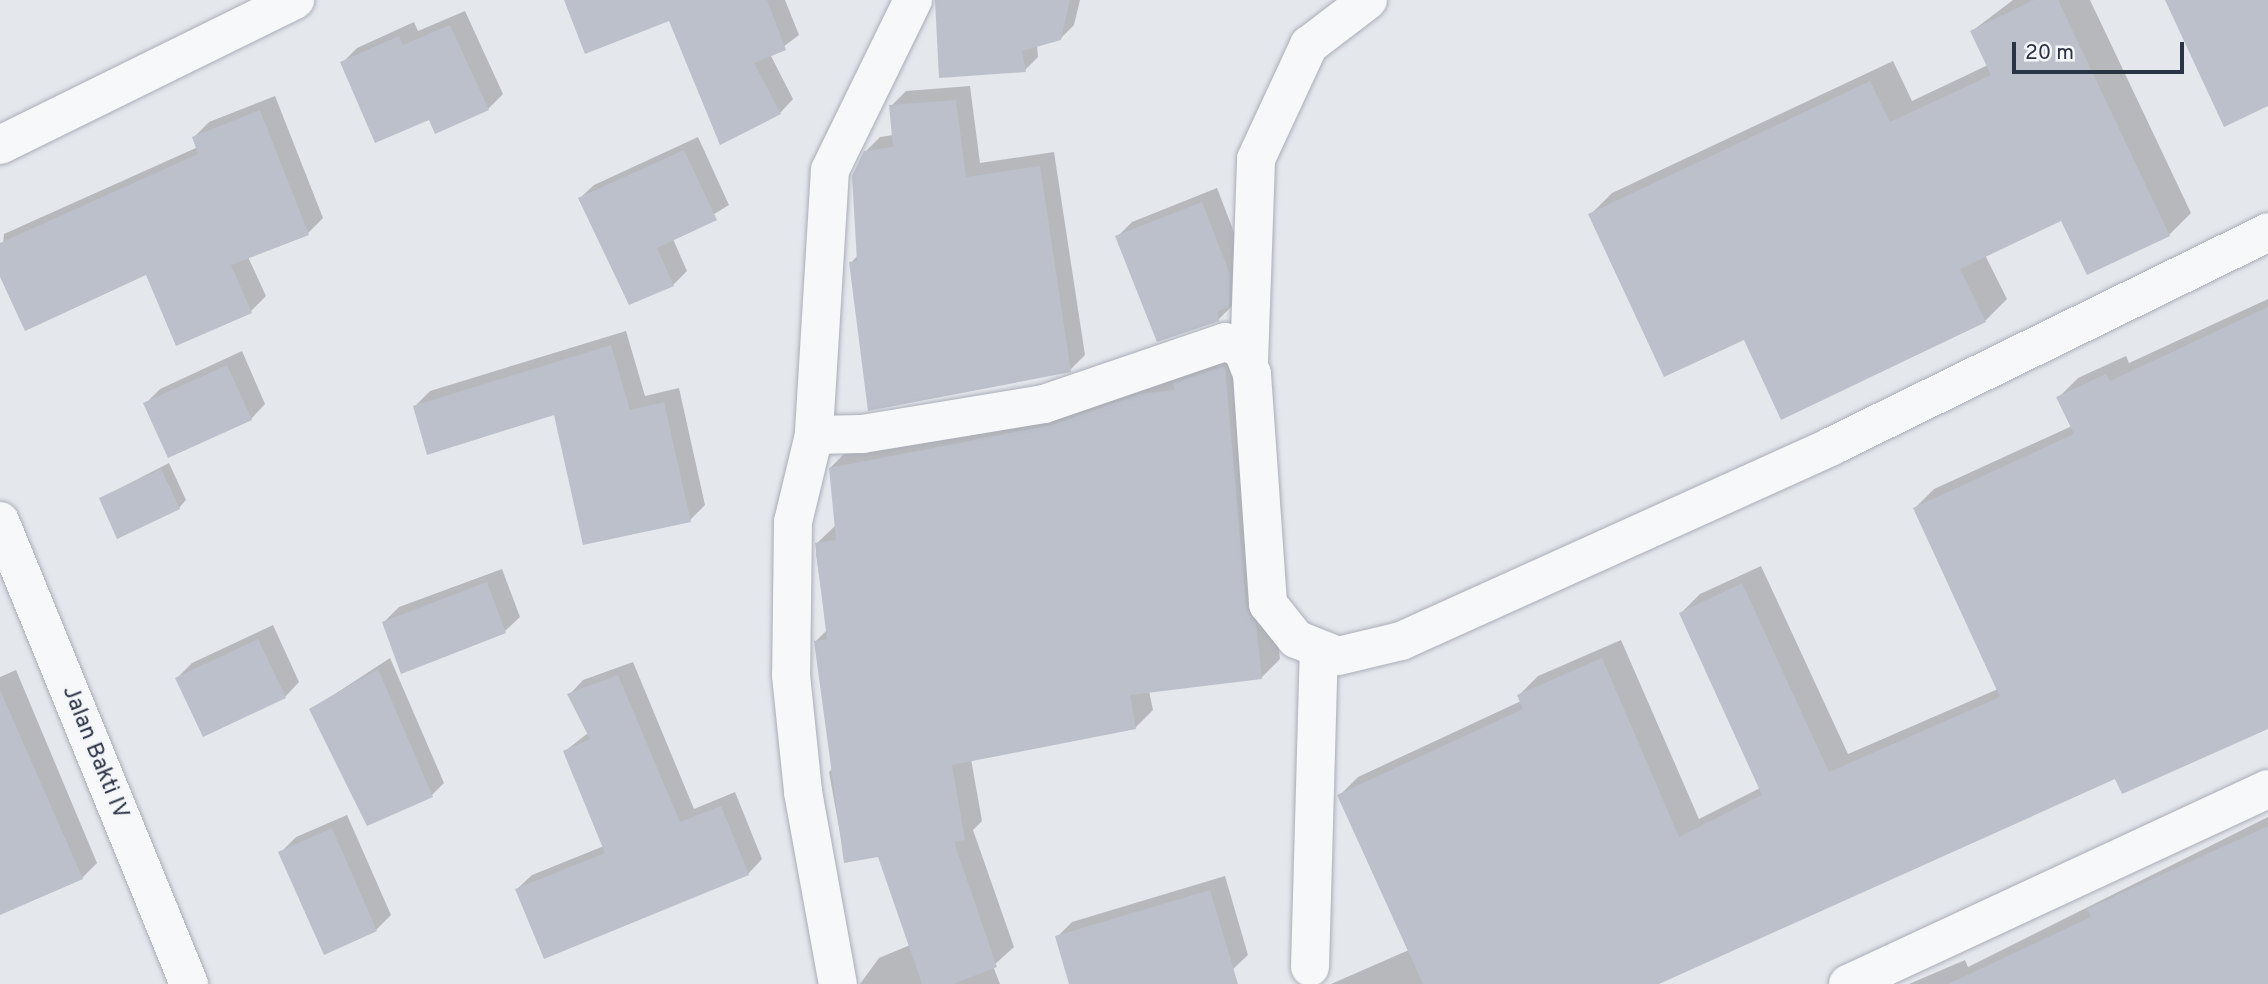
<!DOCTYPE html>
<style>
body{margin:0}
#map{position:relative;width:2268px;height:984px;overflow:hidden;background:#e4e7ec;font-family:Overpass,sans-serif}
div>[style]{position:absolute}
.shadow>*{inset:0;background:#0003}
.building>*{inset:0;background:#bbc0ca}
.roads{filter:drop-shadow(0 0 2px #a9aeb7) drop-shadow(0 0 2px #a9aeb7)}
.minor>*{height:38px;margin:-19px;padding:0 19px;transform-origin:19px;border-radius:19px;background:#f7f8fa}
span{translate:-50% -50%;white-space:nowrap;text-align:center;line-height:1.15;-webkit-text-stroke:5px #f4f6f9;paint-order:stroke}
.street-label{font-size:23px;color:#2b3445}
.scale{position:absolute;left:2012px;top:42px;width:172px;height:32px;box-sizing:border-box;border:4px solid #2b3445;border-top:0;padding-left:9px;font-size:21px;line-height:24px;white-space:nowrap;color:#2b3445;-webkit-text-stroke:5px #f4f6f9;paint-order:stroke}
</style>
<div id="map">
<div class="shadow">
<i style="clip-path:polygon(565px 0,785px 0,799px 35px,771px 56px,793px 99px,780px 113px,670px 19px)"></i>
<i style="clip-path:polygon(936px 0,1080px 0,1074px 25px,1060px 39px,1037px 45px,1038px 57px,1025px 70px)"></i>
<i style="clip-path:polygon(2013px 0,2090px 0,2191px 213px,2169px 235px,2062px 219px,1985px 255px,2007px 299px,1985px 321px,1744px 338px,1590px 215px,1612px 193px,1893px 61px,1912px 101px,1988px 65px,1972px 31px)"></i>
<i style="clip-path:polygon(465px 11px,503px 94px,488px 109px,342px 63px,357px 48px,414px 22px,418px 31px)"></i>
<i style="clip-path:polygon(970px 86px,980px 163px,1054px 152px,1085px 355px,1070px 370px,851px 263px,858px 255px,865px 152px,880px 137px,893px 135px,891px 106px,906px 91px)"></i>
<i style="clip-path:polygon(275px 96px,323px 218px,308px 233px,248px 257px,266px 296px,251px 311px,147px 273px,0 273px,4px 234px,198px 147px,194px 137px,209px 122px)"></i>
<i style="clip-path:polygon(698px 137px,729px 205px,673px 239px,687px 271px,673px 285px,580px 198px,594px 185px)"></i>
<i style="clip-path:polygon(1217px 188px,1244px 258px,1233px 305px,1218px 320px,1117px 237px,1132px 222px)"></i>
<i style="clip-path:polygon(2268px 299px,2268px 724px,2116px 777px,1655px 984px,1331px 984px,1409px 950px,1339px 796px,1358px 777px,1521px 701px,1519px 695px,1538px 676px,1621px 640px,1699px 819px,1760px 788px,1681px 613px,1700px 594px,1761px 566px,1848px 754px,1998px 689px,1915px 508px,1934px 489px,2072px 426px,2059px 397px,2078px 378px,2126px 356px,2129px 363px)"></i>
<i style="clip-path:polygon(626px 331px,645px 396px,679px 388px,705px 505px,690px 520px,556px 413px,415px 406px,430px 391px)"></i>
<i style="clip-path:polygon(1242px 349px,1280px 659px,1262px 677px,1149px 691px,1153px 710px,1135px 728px,971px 759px,982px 821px,973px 830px,1014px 947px,993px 966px,1000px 984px,860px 984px,879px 958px,910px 945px,879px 855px,845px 861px,829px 772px,836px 765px,816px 641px,827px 630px,816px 554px,816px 544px,836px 525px,830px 468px,848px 450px)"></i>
<i style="clip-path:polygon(242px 351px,265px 404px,251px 419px,145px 404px,160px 389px)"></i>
<i style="clip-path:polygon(169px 463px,186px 500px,179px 508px,101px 498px)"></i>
<i style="clip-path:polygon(502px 569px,520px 617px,505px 631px,384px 622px,399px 607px)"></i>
<i style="clip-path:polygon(273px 625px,299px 682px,285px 697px,177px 678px,192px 663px)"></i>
<i style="clip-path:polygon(390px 658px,444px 783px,432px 795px,368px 824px,312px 709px)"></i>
<i style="clip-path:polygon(633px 662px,694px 809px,735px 792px,762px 859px,748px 874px,517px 889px,532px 875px,604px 846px,565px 751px,588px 733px,569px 695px,583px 680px)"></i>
<i style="clip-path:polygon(16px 670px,97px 863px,82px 878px,0 914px,0 677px)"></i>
<i style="clip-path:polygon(347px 815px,391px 915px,376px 930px,281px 852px,296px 837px)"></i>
<i style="clip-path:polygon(2268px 817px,2268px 984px,1909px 984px,1965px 960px,1968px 967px)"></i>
<i style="clip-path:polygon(1225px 876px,1248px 955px,1217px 984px,1071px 984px,1057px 937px,1072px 922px)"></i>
</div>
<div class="building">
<i style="clip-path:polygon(564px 0,767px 0,786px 50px,754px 63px,781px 114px,720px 145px,669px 21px,585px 54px)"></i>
<i style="clip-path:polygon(935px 0,1070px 0,1061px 40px,1022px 51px,1026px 72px,939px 78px)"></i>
<i style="clip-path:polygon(2034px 0,2058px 0,2170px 236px,2087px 275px,2061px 221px,1960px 269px,1986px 322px,1781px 420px,1744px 340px,1664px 377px,1588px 214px,1870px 81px,1890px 122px,1991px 75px,1970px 31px)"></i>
<i style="clip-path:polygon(2165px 0,2268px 0,2268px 106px,2224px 127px)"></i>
<i style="clip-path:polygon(450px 25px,489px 110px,435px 134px,429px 120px,375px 143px,340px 62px,399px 36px,403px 45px)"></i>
<i style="clip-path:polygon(956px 100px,966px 177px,1040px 166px,1071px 372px,868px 411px,849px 262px,857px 261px,852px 176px,864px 151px,893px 147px,889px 105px)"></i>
<i style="clip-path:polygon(260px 110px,309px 235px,231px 265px,252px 313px,176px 346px,146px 275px,25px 331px,0 277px,0 243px,198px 154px,192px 137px)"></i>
<i style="clip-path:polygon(684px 150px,717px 220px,657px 248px,674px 286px,629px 305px,578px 198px)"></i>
<i style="clip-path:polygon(1202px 202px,1230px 274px,1229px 307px,1218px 311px,1219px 321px,1157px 342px,1115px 236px)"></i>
<i style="clip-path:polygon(2268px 307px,2268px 729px,2122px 794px,2115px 779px,1659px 984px,1423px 984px,1337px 795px,1523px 709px,1517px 695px,1602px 658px,1679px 837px,1762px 795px,1679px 613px,1742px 583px,1829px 772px,2000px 697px,1913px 508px,2074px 434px,2056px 397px,2106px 374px,2110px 381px)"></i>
<i style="clip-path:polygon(611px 345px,630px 410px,664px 402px,691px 522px,583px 545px,554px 415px,427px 455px,413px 406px)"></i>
<i style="clip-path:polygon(227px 365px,252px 420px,168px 458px,143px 403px)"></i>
<i style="clip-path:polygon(1225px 366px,1246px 606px,1256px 624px,1262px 679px,1130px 695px,1136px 729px,952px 765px,965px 840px,954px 842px,997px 967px,953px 984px,922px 984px,878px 857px,844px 863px,814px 641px,827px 639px,815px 543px,836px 540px,829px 468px,1051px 425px,1140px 394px,1175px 390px,1173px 383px)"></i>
<i style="clip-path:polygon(161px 469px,180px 509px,117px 539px,99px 498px)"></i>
<i style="clip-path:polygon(487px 582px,506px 633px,401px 674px,382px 622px)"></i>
<i style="clip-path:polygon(258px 639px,286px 698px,203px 737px,175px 678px)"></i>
<i style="clip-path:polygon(378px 669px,433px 797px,367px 826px,309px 709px)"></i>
<i style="clip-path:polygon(618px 675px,680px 822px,721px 806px,749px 875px,544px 959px,515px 889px,605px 853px,563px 751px,590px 739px,567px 694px)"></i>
<i style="clip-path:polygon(0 690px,83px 879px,0 915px)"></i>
<i style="clip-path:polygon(2268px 826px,2268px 984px,1948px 984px,2091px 917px,2087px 909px)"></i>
<i style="clip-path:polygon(332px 828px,377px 931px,324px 955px,278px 852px)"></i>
<i style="clip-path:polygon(1210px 890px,1238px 984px,1069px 984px,1055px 936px)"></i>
</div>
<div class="roads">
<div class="minor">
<i style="left:913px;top:0;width:189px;rotate:116deg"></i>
<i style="left:830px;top:170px;width:265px;rotate:93.5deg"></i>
<i style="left:814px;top:435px;width:49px;rotate:-1.2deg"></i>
<i style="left:863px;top:434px;width:183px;rotate:-9.4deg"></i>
<i style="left:1044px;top:404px;width:191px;rotate:-18.9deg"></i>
<i style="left:1225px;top:342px;width:18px;rotate:22deg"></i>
<i style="left:1242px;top:349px;width:27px;rotate:68deg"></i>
<i style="left:1252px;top:374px;width:231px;rotate:86deg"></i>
<i style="left:1268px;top:604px;width:45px;rotate:51.3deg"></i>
<i style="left:1296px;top:639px;width:45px;rotate:22deg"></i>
<i style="left:1338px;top:656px;width:65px;rotate:-13.4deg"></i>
<i style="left:1401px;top:641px;width:473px;rotate:-24.3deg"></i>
<i style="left:1832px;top:446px;width:486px;rotate:-26.1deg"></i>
<i style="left:0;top:145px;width:329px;rotate:-26.2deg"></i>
<i style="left:1249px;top:362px;width:203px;rotate:-88deg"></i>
<i style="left:1256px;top:159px;width:126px;rotate:-65.1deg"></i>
<i style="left:1309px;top:45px;width:74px;rotate:-37.3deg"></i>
<i style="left:814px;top:435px;width:89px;rotate:103.6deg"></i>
<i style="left:793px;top:522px;width:153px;rotate:90.7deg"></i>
<i style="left:791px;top:675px;width:118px;rotate:84.1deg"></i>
<i style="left:803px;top:792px;width:195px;rotate:79.7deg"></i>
<i style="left:0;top:521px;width:500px;rotate:67.79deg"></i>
<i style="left:1310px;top:967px;width:317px;rotate:-88.4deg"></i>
<i style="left:1848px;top:984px;width:463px;rotate:-24.9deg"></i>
</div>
</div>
<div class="street-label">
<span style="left:94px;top:753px;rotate:68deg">Jalan Bakti IV</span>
</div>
<div class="scale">20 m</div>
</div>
